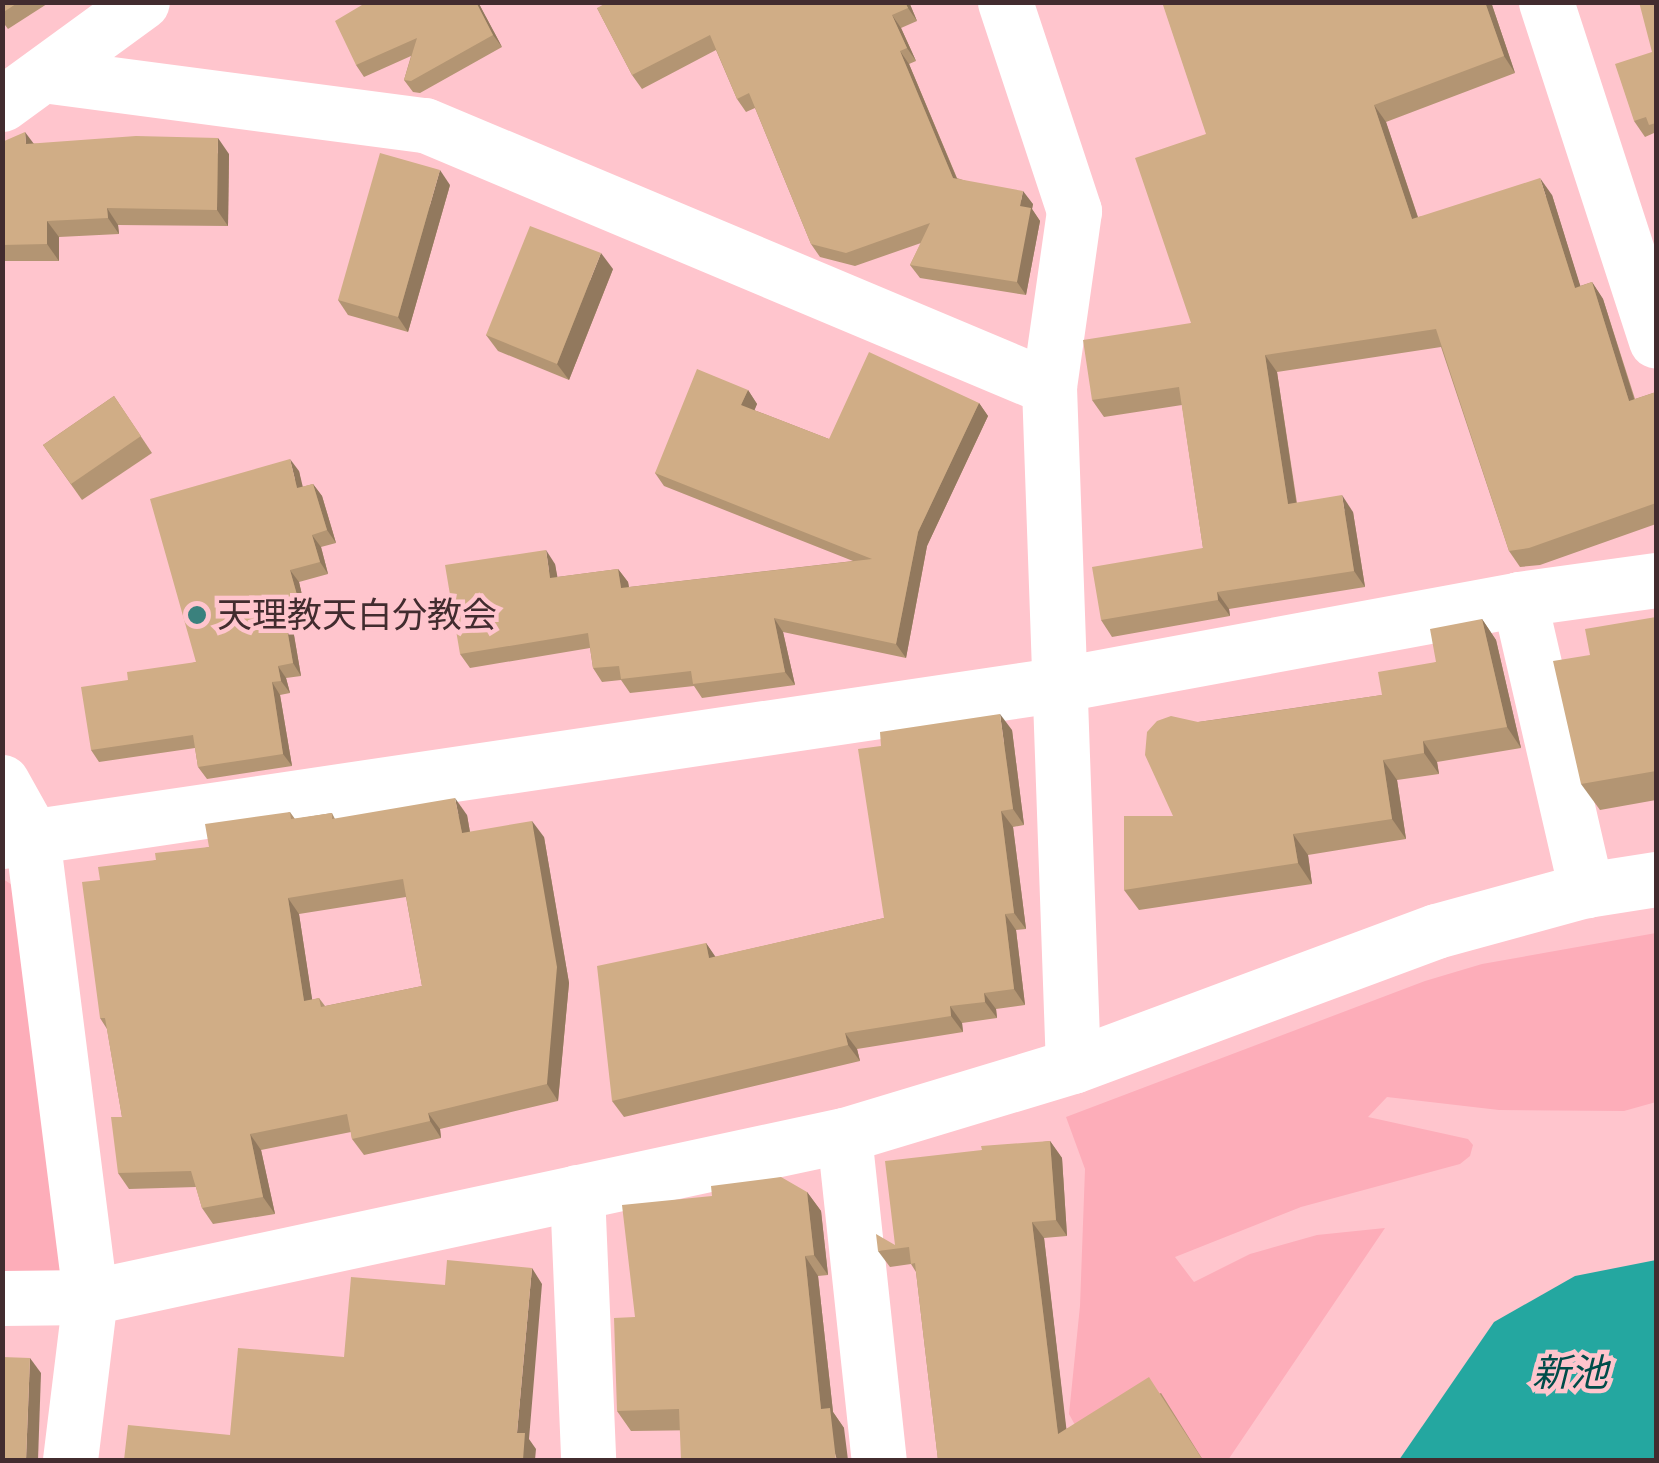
<!DOCTYPE html>
<meta charset="utf-8">
<style>
body{margin:0}
#map{position:relative;width:1659px;height:1463px;overflow:hidden;background:#ffc5cd;font-family:Arial,"Noto Sans JP",sans-serif}
div>[style]{position:absolute}
.green>*{inset:0;background:#fdadb9}
.water>*{inset:0;background:#24a7a0}
.street>*{height:55px;margin:-27.5px;padding:0 27.5px;transform-origin:27.5px;border-radius:27.5px;background:#fff}
.wall>*{inset:0;background:#b39573}
.shaded-wall>*{inset:0;background:#92795e}
.building>*{inset:0;background:#d0ad86}
.dots>*{width:28px;height:28px;translate:-50% -50%;box-sizing:border-box;border:5px solid #ffc5cd;border-radius:50%}
span{translate:-50% -50%;white-space:nowrap;text-align:center;line-height:1.15;-webkit-text-stroke:9px #ffc5cd;paint-order:stroke}
.poi-label{font-size:35px;color:#422c2f}
.left{translate:0 -50%;text-align:left}
.water-label{font-size:38px;color:#004c49;font-style:italic}
.frame{position:absolute;inset:0;border:5px solid #422c2f;pointer-events:none}
</style>
<div id="map">
<div class="green">
<i style="clip-path:polygon(3px 879px,32px 898px,67px 1259px,55px 1279px,3px 1277px)"></i>
<i style="clip-path:polygon(1656px 933px,1656px 1102px,1624px 1111px,1499px 1110px,1387px 1097px,1368px 1117px,1468px 1139px,1473px 1145px,1470px 1156px,1460px 1164px,1301px 1207px,1175px 1257px,1194px 1282px,1250px 1254px,1317px 1235px,1385px 1228px,1228px 1460px,1094px 1460px,1069px 1414px,1080px 1306px,1085px 1169px,1066px 1117px,1425px 981px,1482px 964px)"></i>
</div>
<div class="water">
<i style="clip-path:polygon(1656px 1260px,1656px 1460px,1399px 1460px,1494px 1322px,1575px 1276px)"></i>
</div>
<div class="street">
<i style="left:1005px;top:2px;width:220px;rotate:71.7deg"></i>
<i style="left:1074px;top:211px;width:178px;rotate:98.1deg"></i>
<i style="left:1049px;top:387px;width:679px;rotate:87.98deg"></i>
<i style="left:1546px;top:2px;width:356px;rotate:72deg"></i>
<i style="left:43px;top:75px;width:385px;rotate:7.5deg"></i>
<i style="left:425px;top:125px;width:677px;rotate:22.78deg"></i>
<i style="left:2px;top:104px;width:173px;rotate:-36.1deg"></i>
<i style="left:1519px;top:599px;width:299px;rotate:77deg"></i>
<i style="left:2px;top:782px;width:62px;rotate:60.9deg"></i>
<i style="left:32px;top:836px;width:465px;rotate:82.8deg"></i>
<i style="left:90px;top:1297px;width:164px;rotate:97deg"></i>
<i style="left:2px;top:841px;width:1072px;rotate:-8.43deg"></i>
<i style="left:1062px;top:684px;width:465px;rotate:-10.5deg"></i>
<i style="left:1519px;top:599px;width:138px;rotate:-7.9deg"></i>
<i style="left:844px;top:1135px;width:327px;rotate:83.9deg"></i>
<i style="left:577px;top:1192px;width:268px;rotate:87.6deg"></i>
<i style="left:2px;top:1298px;width:88px;rotate:-0.7deg"></i>
<i style="left:90px;top:1297px;width:771px;rotate:-12.13deg"></i>
<i style="left:844px;top:1135px;width:239px;rotate:-16.8deg"></i>
<i style="left:1073px;top:1066px;width:387px;rotate:-20.4deg"></i>
<i style="left:1436px;top:931px;width:156px;rotate:-15.3deg"></i>
<i style="left:1586px;top:890px;width:71px;rotate:-8.9deg"></i>
</div>
<div class="wall">
<i style="clip-path:polygon(2px 2px,50px 2px,8px 29px,2px 21px)"></i>
<i style="clip-path:polygon(367px 2px,478px 2px,502px 47px,420px 93px,413px 92px,404px 80px,411px 56px,364px 77px,356px 65px)"></i>
<i style="clip-path:polygon(909px 2px,917px 21px,901px 28px,916px 61px,909px 64px,957px 178px,1033px 204px,1032px 209px,1040px 221px,1026px 295px,920px 278px,910px 265px,921px 243px,855px 266px,820px 257px,811px 244px,755px 108px,746px 112px,737px 99px,716px 50px,642px 89px,632px 75px,597px 8px)"></i>
<i style="clip-path:polygon(1491px 2px,1515px 73px,1386px 122px,1418px 217px,1552px 195px,1580px 286px,1592px 282px,1603px 299px,1635px 399px,1656px 392px,1656px 524px,1540px 565px,1520px 567px,1509px 551px,1441px 347px,1277px 372px,1297px 503px,1353px 512px,1365px 587px,1229px 609px,1230px 616px,1112px 637px,1101px 620px,1203px 548px,1182px 405px,1104px 417px,1092px 400px,1191px 323px,1206px 134px)"></i>
<i style="clip-path:polygon(1656px 2px,1656px 136px,1654px 133px,1645px 137px,1634px 121px,1652px 52px)"></i>
<i style="clip-path:polygon(2px 142px,229px 154px,228px 226px,118px 225px,119px 234px,59px 237px,59px 261px,2px 261px)"></i>
<i style="clip-path:polygon(450px 185px,408px 332px,348px 315px,338px 300px)"></i>
<i style="clip-path:polygon(613px 269px,569px 380px,498px 351px,486px 335px)"></i>
<i style="clip-path:polygon(748px 390px,757px 404px,754px 410px,829px 439px,979px 403px,988px 416px,927px 546px,906px 658px,783px 632px,795px 685px,702px 698px,694px 686px,630px 693px,621px 680px,602px 682px,593px 668px,590px 648px,470px 668px,460px 654px,555px 564px,557px 577px,618px 569px,628px 582px,629px 587px,853px 561px,664px 486px,655px 473px)"></i>
<i style="clip-path:polygon(114px 396px,152px 453px,82px 500px,43px 445px)"></i>
<i style="clip-path:polygon(299px 471px,302px 487px,313px 484px,322px 496px,336px 543px,321px 547px,328px 574px,299px 582px,305px 608px,290px 612px,301px 676px,286px 678px,290px 693px,280px 695px,292px 766px,207px 779px,198px 767px,195px 748px,99px 762px,91px 750px,128px 680px,196px 662px)"></i>
<i style="clip-path:polygon(1656px 617px,1656px 800px,1600px 810px,1581px 784px,1590px 655px)"></i>
<i style="clip-path:polygon(1482px 619px,1496px 640px,1521px 748px,1437px 762px,1439px 774px,1397px 780px,1406px 839px,1308px 855px,1312px 884px,1139px 910px,1124px 890px,1173px 816px,1198px 722px,1382px 695px,1436px 662px)"></i>
<i style="clip-path:polygon(1012px 730px,1024px 825px,1013px 827px,1026px 929px,1016px 930px,1025px 1005px,996px 1009px,997px 1018px,962px 1023px,963px 1032px,857px 1049px,860px 1061px,624px 1117px,612px 1101px,706px 943px,715px 957px,884px 918px)"></i>
<i style="clip-path:polygon(evenodd,290px 812px,295px 819px,332px 813px,335px 819px,467px 815px,470px 832px,544px 837px,569px 983px,558px 1101px,440px 1129px,441px 1138px,364px 1155px,352px 1139px,351px 1132px,261px 1150px,275px 1214px,213px 1224px,202px 1208px,196px 1187px,129px 1189px,118px 1173px,122px 1117px,107px 1029px,100px 1018px,100px 880px,156px 860px,209px 847px,290px 812px,406px 897px,422px 986px,325px 1006px,319px 998px,312px 1000px,299px 914px,406px 897px)"></i>
<i style="clip-path:polygon(1050px 1141px,1062px 1158px,1067px 1236px,1044px 1238px,1066px 1429px,1161px 1393px,1203px 1460px,938px 1460px,916px 1272px,911px 1264px,890px 1267px,878px 1251px,895px 1245px,982px 1150px)"></i>
<i style="clip-path:polygon(807px 1192px,821px 1211px,828px 1275px,818px 1276px,833px 1412px,844px 1428px,631px 1431px,617px 1411px)"></i>
</div>
<div class="shaded-wall">
<i style="clip-path:polygon(476px 2px,478px 2px,502px 47px,493px 35px)"></i>
<i style="clip-path:polygon(905px 2px,909px 2px,917px 21px,908px 8px)"></i>
<i style="clip-path:polygon(1485px 2px,1491px 2px,1515px 73px,1504px 56px)"></i>
<i style="clip-path:polygon(892px 15px,901px 28px,916px 61px,907px 48px)"></i>
<i style="clip-path:polygon(900px 51px,909px 64px,962px 191px,953px 178px)"></i>
<i style="clip-path:polygon(1374px 105px,1386px 122px,1424px 236px,1412px 219px)"></i>
<i style="clip-path:polygon(25px 132px,37px 148px,26px 144px)"></i>
<i style="clip-path:polygon(218px 138px,229px 154px,228px 226px,217px 210px)"></i>
<i style="clip-path:polygon(440px 170px,450px 185px,408px 332px,398px 317px)"></i>
<i style="clip-path:polygon(1540px 178px,1552px 195px,1586px 304px,1575px 288px)"></i>
<i style="clip-path:polygon(1023px 191px,1033px 204px,1032px 209px,1040px 221px,1026px 295px,1017px 282px,1020px 206px)"></i>
<i style="clip-path:polygon(107px 208px,118px 225px,119px 234px,108px 218px)"></i>
<i style="clip-path:polygon(47px 221px,59px 237px,59px 261px,47px 244px)"></i>
<i style="clip-path:polygon(601px 253px,613px 269px,569px 380px,557px 364px)"></i>
<i style="clip-path:polygon(1592px 282px,1603px 299px,1640px 418px,1629px 401px)"></i>
<i style="clip-path:polygon(1265px 355px,1277px 372px,1299px 521px,1288px 504px)"></i>
<i style="clip-path:polygon(748px 390px,757px 404px,751px 419px,741px 405px)"></i>
<i style="clip-path:polygon(979px 403px,988px 416px,927px 546px,906px 658px,896px 644px,918px 532px)"></i>
<i style="clip-path:polygon(290px 459px,299px 471px,306px 500px,297px 488px)"></i>
<i style="clip-path:polygon(313px 484px,322px 496px,336px 543px,327px 530px)"></i>
<i style="clip-path:polygon(1342px 495px,1353px 512px,1365px 587px,1354px 571px)"></i>
<i style="clip-path:polygon(312px 535px,321px 547px,328px 574px,320px 562px)"></i>
<i style="clip-path:polygon(546px 550px,555px 564px,560px 591px,550px 578px)"></i>
<i style="clip-path:polygon(618px 569px,628px 582px,631px 601px,621px 588px)"></i>
<i style="clip-path:polygon(290px 570px,299px 582px,305px 608px,297px 595px)"></i>
<i style="clip-path:polygon(1217px 592px,1229px 609px,1230px 616px,1218px 600px)"></i>
<i style="clip-path:polygon(282px 600px,290px 612px,301px 676px,293px 663px)"></i>
<i style="clip-path:polygon(774px 618px,783px 632px,795px 685px,785px 672px)"></i>
<i style="clip-path:polygon(1482px 619px,1496px 640px,1521px 748px,1507px 727px)"></i>
<i style="clip-path:polygon(278px 666px,286px 678px,290px 693px,281px 681px)"></i>
<i style="clip-path:polygon(272px 682px,280px 695px,292px 766px,283px 754px)"></i>
<i style="clip-path:polygon(1000px 714px,1012px 730px,1024px 825px,1013px 809px)"></i>
<i style="clip-path:polygon(1423px 741px,1437px 762px,1439px 774px,1424px 753px)"></i>
<i style="clip-path:polygon(1383px 760px,1397px 780px,1406px 839px,1392px 819px)"></i>
<i style="clip-path:polygon(455px 798px,467px 815px,473px 850px,462px 833px)"></i>
<i style="clip-path:polygon(1001px 811px,1013px 827px,1026px 929px,1014px 913px)"></i>
<i style="clip-path:polygon(532px 821px,544px 837px,569px 983px,558px 1101px,547px 1084px)"></i>
<i style="clip-path:polygon(1293px 834px,1308px 855px,1312px 884px,1298px 863px)"></i>
<i style="clip-path:polygon(288px 898px,299px 914px,315px 1018px,304px 1001px)"></i>
<i style="clip-path:polygon(1005px 914px,1016px 930px,1025px 1005px,1014px 989px)"></i>
<i style="clip-path:polygon(706px 943px,717px 959px,709px 958px)"></i>
<i style="clip-path:polygon(984px 993px,996px 1009px,997px 1018px,985px 1002px)"></i>
<i style="clip-path:polygon(950px 1006px,962px 1023px,963px 1032px,951px 1016px)"></i>
<i style="clip-path:polygon(845px 1033px,857px 1049px,860px 1061px,848px 1045px)"></i>
<i style="clip-path:polygon(428px 1113px,440px 1129px,441px 1138px,430px 1121px)"></i>
<i style="clip-path:polygon(250px 1134px,261px 1150px,275px 1214px,263px 1197px)"></i>
<i style="clip-path:polygon(1050px 1141px,1062px 1158px,1067px 1236px,1056px 1220px)"></i>
<i style="clip-path:polygon(807px 1192px,821px 1211px,828px 1275px,814px 1255px)"></i>
<i style="clip-path:polygon(1032px 1222px,1044px 1238px,1069px 1451px,1058px 1434px)"></i>
<i style="clip-path:polygon(805px 1256px,818px 1276px,833px 1412px,844px 1428px,848px 1460px,837px 1460px,821px 1409px)"></i>
<i style="clip-path:polygon(532px 1268px,542px 1284px,529px 1439px,536px 1449px,535px 1460px,523px 1460px,517px 1433px)"></i>
<i style="clip-path:polygon(30px 1358px,41px 1373px,38px 1460px,26px 1460px)"></i>
</div>
<div class="building">
<i style="clip-path:polygon(2px 2px,19px 2px,2px 13px)"></i>
<i style="clip-path:polygon(367px 2px,476px 2px,493px 35px,411px 81px,404px 80px,417px 38px,356px 65px,335px 21px)"></i>
<i style="clip-path:polygon(608px 2px,905px 2px,908px 8px,892px 15px,907px 48px,900px 51px,953px 178px,1023px 191px,1020px 206px,1031px 208px,1017px 282px,910px 265px,930px 223px,846px 253px,811px 244px,749px 93px,737px 99px,710px 35px,632px 75px,597px 8px)"></i>
<i style="clip-path:polygon(1162px 2px,1485px 2px,1504px 56px,1374px 105px,1412px 219px,1540px 178px,1575px 288px,1592px 282px,1629px 401px,1656px 392px,1656px 503px,1529px 548px,1509px 551px,1436px 329px,1265px 355px,1288px 504px,1342px 495px,1354px 571px,1217px 592px,1218px 600px,1101px 620px,1092px 567px,1203px 548px,1179px 387px,1092px 400px,1083px 340px,1191px 323px,1135px 158px,1206px 134px)"></i>
<i style="clip-path:polygon(1639px 2px,1656px 2px,1656px 123px,1649px 125px,1646px 117px,1634px 121px,1615px 64px,1652px 52px)"></i>
<i style="clip-path:polygon(25px 132px,26px 144px,136px 136px,218px 138px,217px 210px,107px 208px,108px 218px,47px 221px,47px 244px,2px 245px,2px 142px)"></i>
<i style="clip-path:polygon(380px 153px,440px 170px,398px 317px,338px 300px)"></i>
<i style="clip-path:polygon(530px 226px,601px 253px,557px 364px,486px 335px)"></i>
<i style="clip-path:polygon(869px 352px,979px 403px,918px 532px,896px 644px,774px 618px,785px 672px,693px 684px,691px 671px,621px 679px,619px 666px,593px 668px,588px 633px,460px 654px,445px 565px,546px 550px,550px 578px,618px 569px,621px 588px,872px 559px,655px 473px,697px 369px,748px 390px,741px 405px,829px 439px)"></i>
<i style="clip-path:polygon(114px 396px,141px 436px,71px 484px,43px 445px)"></i>
<i style="clip-path:polygon(290px 459px,297px 488px,313px 484px,327px 530px,312px 535px,320px 562px,290px 570px,297px 595px,282px 600px,293px 663px,278px 666px,281px 681px,272px 682px,283px 754px,198px 767px,193px 735px,91px 750px,81px 687px,128px 680px,127px 672px,196px 662px,150px 499px)"></i>
<i style="clip-path:polygon(1656px 617px,1656px 771px,1581px 784px,1553px 661px,1590px 655px,1585px 629px)"></i>
<i style="clip-path:polygon(1482px 619px,1507px 727px,1423px 741px,1424px 753px,1383px 760px,1392px 819px,1293px 834px,1298px 863px,1124px 890px,1124px 816px,1173px 816px,1145px 755px,1147px 732px,1157px 721px,1171px 716px,1198px 722px,1228px 718px,1382px 695px,1378px 672px,1436px 662px,1430px 629px)"></i>
<i style="clip-path:polygon(1000px 714px,1013px 809px,1001px 811px,1014px 913px,1005px 914px,1014px 989px,984px 993px,985px 1002px,950px 1006px,951px 1016px,845px 1033px,848px 1045px,612px 1101px,597px 966px,706px 943px,709px 958px,884px 918px,858px 749px,881px 746px,880px 732px)"></i>
<i style="clip-path:polygon(evenodd,455px 798px,462px 833px,532px 821px,557px 967px,547px 1084px,428px 1113px,430px 1121px,352px 1139px,347px 1114px,250px 1134px,263px 1197px,202px 1208px,191px 1171px,118px 1173px,111px 1117px,122px 1117px,105px 1018px,100px 1018px,82px 882px,100px 880px,98px 867px,156px 860px,155px 853px,209px 847px,205px 824px,290px 812px,291px 819px,332px 813px,332px 819px,455px 798px,403px 879px,422px 986px,321px 1007px,319px 998px,304px 1001px,288px 898px,403px 879px)"></i>
<i style="clip-path:polygon(1050px 1141px,1056px 1220px,1032px 1222px,1058px 1434px,1149px 1377px,1202px 1459px,1199px 1460px,938px 1460px,915px 1263px,911px 1264px,909px 1247px,878px 1251px,876px 1234px,895px 1245px,885px 1161px,982px 1150px,981px 1146px)"></i>
<i style="clip-path:polygon(781px 1177px,807px 1192px,814px 1255px,805px 1256px,821px 1409px,830px 1408px,836px 1460px,681px 1460px,679px 1409px,617px 1411px,614px 1318px,635px 1317px,622px 1205px,712px 1196px,711px 1186px)"></i>
<i style="clip-path:polygon(447px 1260px,532px 1268px,517px 1433px,525px 1433px,523px 1460px,124px 1460px,128px 1425px,230px 1435px,238px 1348px,344px 1357px,351px 1277px,445px 1285px)"></i>
<i style="clip-path:polygon(2px 1357px,30px 1358px,26px 1460px,2px 1460px)"></i>
</div>
<div class="dots">
<i style="left:197px;top:615px;background:#3a817d"></i>
</div>
<div class="poi-label">
<span class="left" style="left:217px;top:615px">天理教天白分教会</span>
</div>
<div class="water-label">
<span style="left:1570px;top:1374px">新池</span>
</div>
<div class="frame"></div>
</div>
